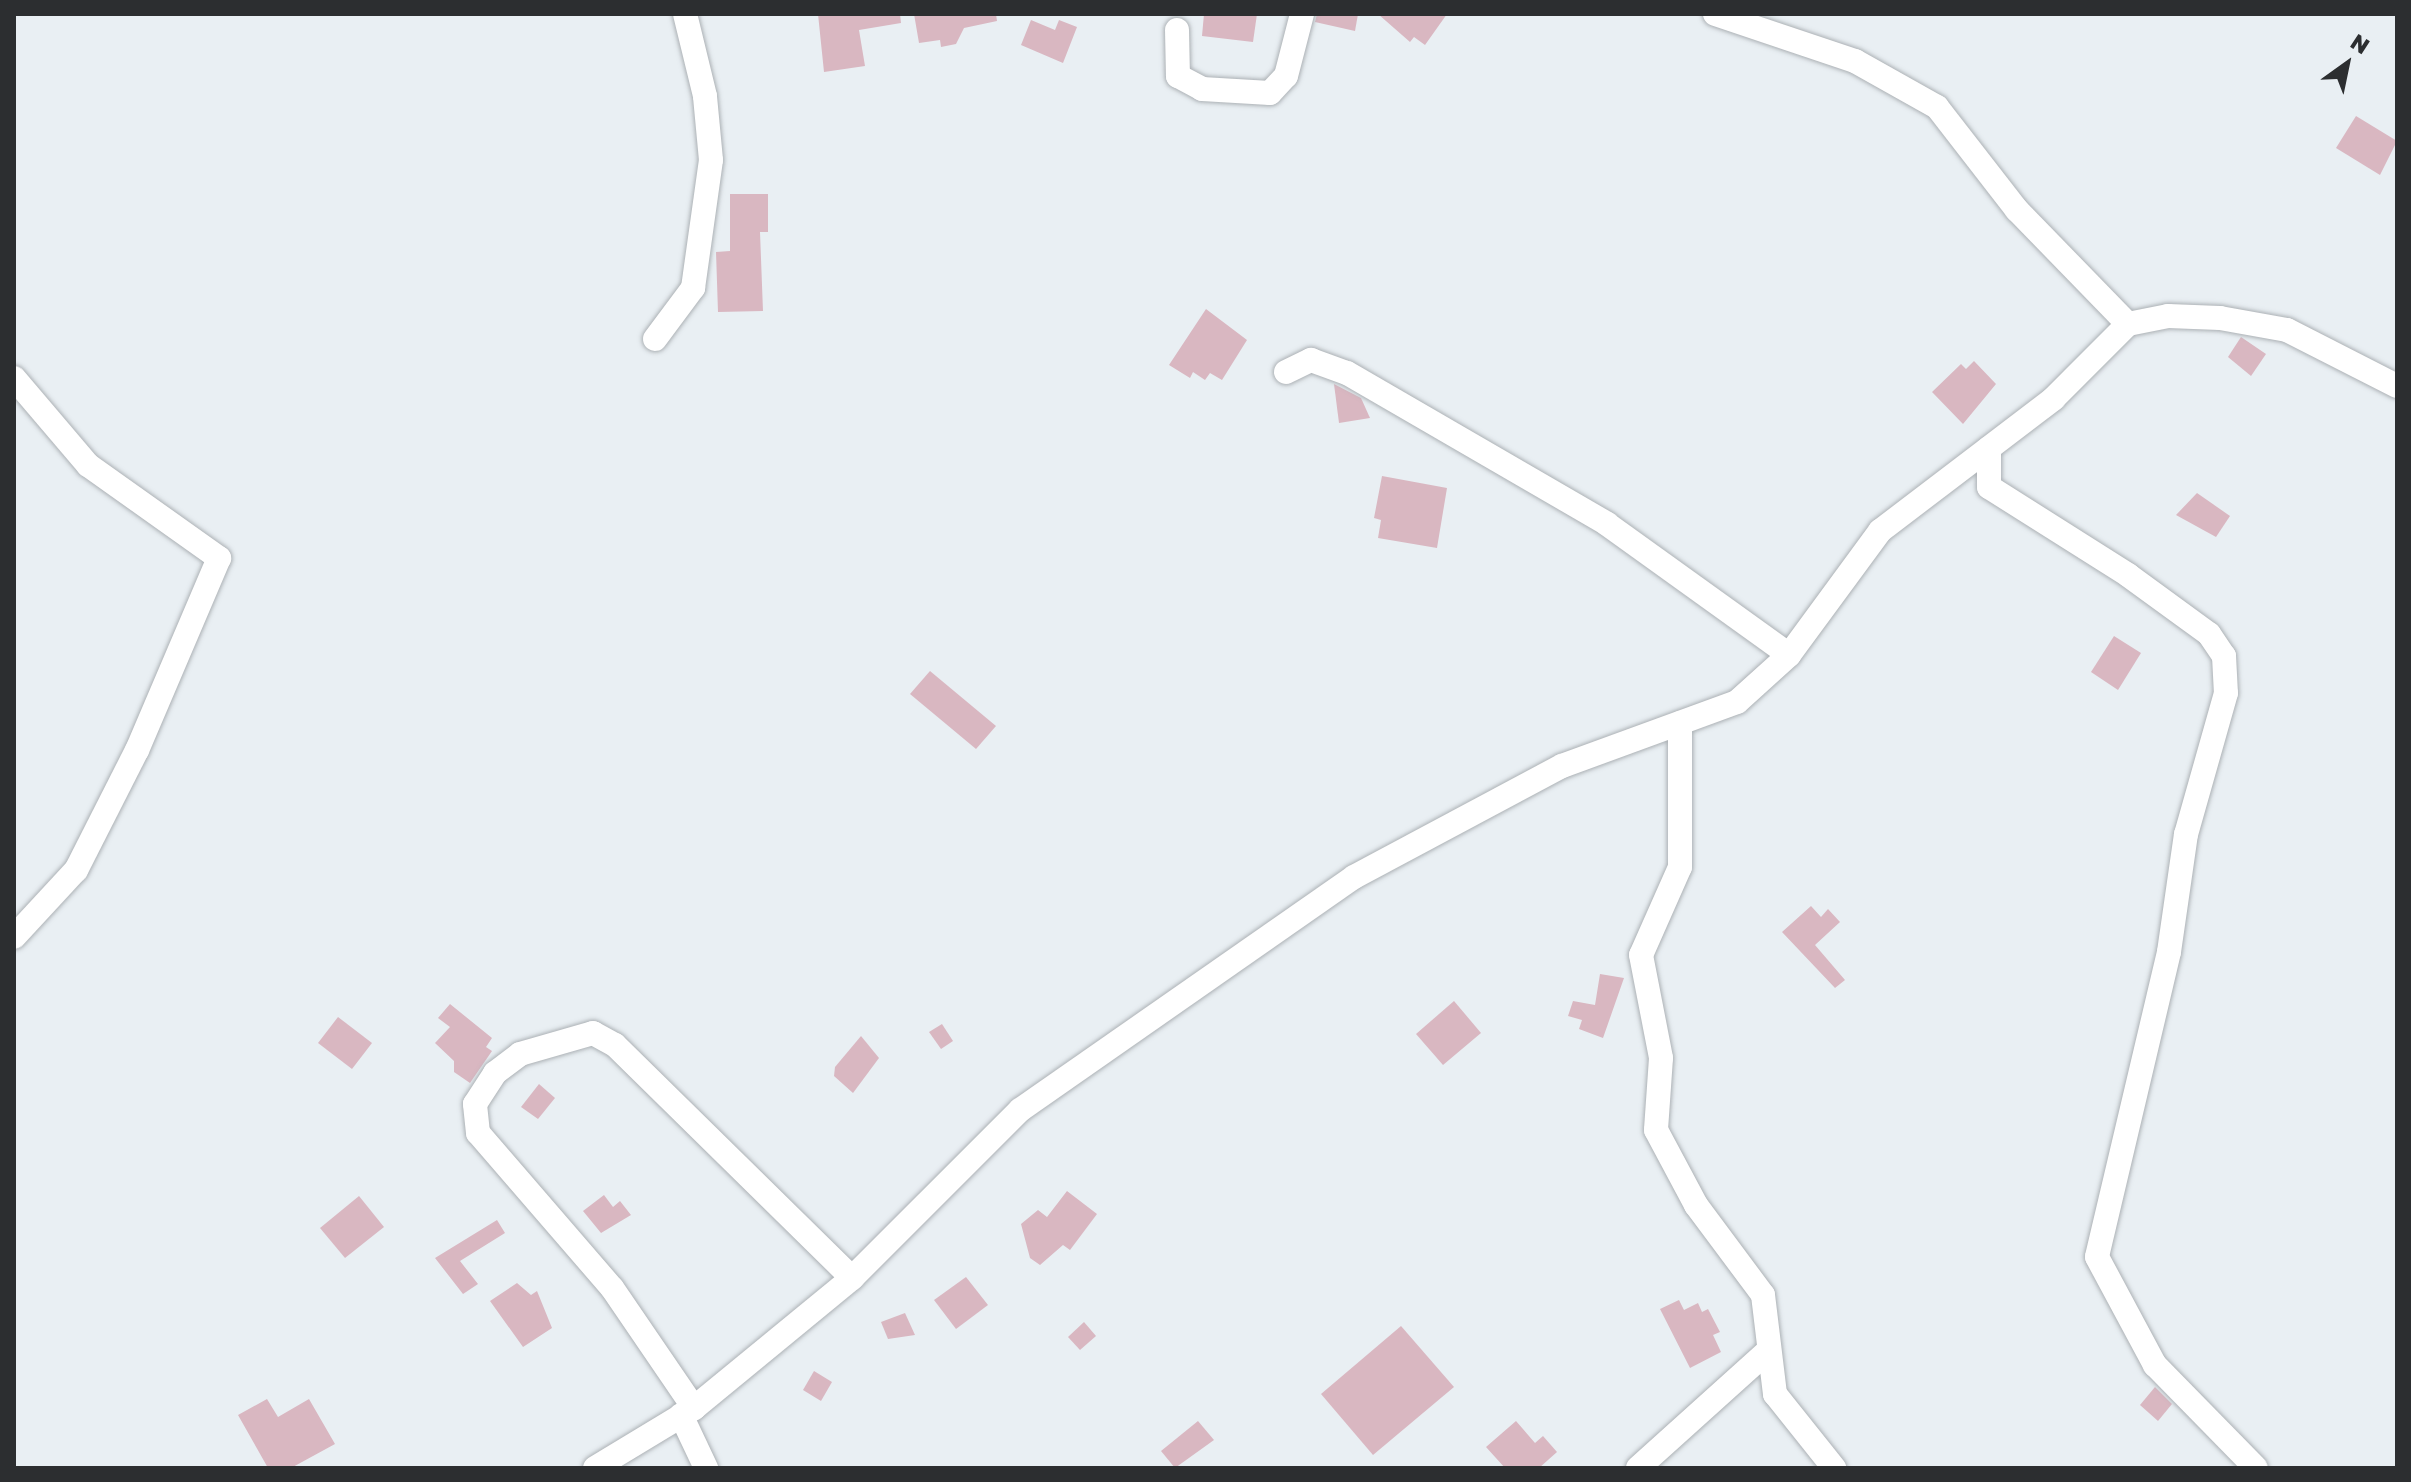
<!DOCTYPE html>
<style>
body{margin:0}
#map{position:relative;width:2411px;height:1482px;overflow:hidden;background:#e9eff3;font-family:"Golos Text",sans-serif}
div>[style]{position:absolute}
.building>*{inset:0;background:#d9b7c1}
.roads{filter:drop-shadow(0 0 2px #acb1b5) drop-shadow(0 0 2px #acb1b5)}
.street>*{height:24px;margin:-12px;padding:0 12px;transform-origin:12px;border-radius:12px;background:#fff}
span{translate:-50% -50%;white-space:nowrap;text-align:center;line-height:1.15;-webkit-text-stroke:6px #e9eff3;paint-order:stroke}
.frame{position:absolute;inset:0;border:16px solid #2c2e30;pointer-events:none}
.north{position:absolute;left:2307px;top:24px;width:80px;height:80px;-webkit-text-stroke:6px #e9eff3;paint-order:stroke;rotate:33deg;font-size:22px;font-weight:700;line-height:32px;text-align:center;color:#2c2e30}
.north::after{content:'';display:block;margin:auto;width:28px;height:36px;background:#2c2e30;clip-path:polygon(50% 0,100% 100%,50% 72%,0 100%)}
</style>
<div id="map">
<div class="building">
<i style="clip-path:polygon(818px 14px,900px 14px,901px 23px,859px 30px,865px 66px,824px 72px)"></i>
<i style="clip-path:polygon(914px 14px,996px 14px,997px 21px,964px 28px,956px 44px,941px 47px,940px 40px,919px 43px)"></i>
<i style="clip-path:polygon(1204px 14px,1257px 14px,1253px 42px,1202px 36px)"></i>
<i style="clip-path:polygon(1317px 14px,1358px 14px,1355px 31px,1315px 22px)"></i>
<i style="clip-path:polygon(1378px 14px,1447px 14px,1425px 45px,1414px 37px,1410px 42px)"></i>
<i style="clip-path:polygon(1031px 20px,1055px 30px,1059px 20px,1077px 27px,1063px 63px,1021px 45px)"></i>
<i style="clip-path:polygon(2356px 116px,2397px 141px,2380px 175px,2336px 148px)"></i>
<i style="clip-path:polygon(730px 194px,768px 194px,768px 232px,760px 232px,763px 311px,718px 312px,716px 252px,730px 251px)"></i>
<i style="clip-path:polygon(1206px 309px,1247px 340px,1222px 380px,1210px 373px,1205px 380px,1193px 372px,1190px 378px,1169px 365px)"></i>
<i style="clip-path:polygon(2241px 337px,2266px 354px,2251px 376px,2228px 357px)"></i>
<i style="clip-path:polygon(1974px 361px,1996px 384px,1963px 424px,1932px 392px,1961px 364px,1966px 369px)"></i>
<i style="clip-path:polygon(1334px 384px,1361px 398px,1370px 418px,1339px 423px)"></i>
<i style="clip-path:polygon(1382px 476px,1447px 488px,1437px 548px,1378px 538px,1381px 520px,1374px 518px)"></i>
<i style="clip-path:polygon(2197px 493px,2230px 516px,2216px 537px,2176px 515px)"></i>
<i style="clip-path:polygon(2114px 636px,2141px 653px,2118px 690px,2091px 672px)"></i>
<i style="clip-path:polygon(930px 671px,996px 726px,976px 749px,910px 694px)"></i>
<i style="clip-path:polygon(1811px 906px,1821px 917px,1828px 909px,1840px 922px,1815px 945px,1845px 980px,1835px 988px,1782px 932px)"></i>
<i style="clip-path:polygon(1600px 974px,1624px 978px,1603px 1038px,1579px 1029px,1582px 1020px,1568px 1016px,1573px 1001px,1595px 1005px)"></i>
<i style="clip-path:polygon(1454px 1001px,1481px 1033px,1443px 1065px,1416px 1034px)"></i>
<i style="clip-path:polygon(450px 1004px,492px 1038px,486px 1047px,492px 1051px,470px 1083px,454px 1072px,454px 1061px,435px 1043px,450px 1027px,438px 1018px)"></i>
<i style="clip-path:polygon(338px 1017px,372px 1043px,352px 1069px,318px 1043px)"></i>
<i style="clip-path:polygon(942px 1024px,953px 1041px,941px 1049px,929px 1032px)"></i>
<i style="clip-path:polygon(861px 1036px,879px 1058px,853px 1093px,834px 1076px,835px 1067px)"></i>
<i style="clip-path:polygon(539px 1084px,555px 1098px,538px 1119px,521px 1107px)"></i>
<i style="clip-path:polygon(1067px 1191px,1097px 1214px,1070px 1250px,1063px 1245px,1040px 1265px,1030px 1258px,1021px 1224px,1038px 1210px,1047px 1217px)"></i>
<i style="clip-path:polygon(604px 1195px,613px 1207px,620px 1201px,631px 1215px,601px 1233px,583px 1211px)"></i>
<i style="clip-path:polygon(359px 1196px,384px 1227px,345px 1258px,320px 1228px)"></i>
<i style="clip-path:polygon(497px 1220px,505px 1233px,460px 1261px,478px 1284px,463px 1294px,435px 1258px)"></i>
<i style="clip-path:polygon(966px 1277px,988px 1305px,956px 1329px,934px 1300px)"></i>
<i style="clip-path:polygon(517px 1283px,531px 1295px,537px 1291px,552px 1328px,523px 1347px,490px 1301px)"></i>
<i style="clip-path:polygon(1679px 1300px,1684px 1310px,1698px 1303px,1702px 1312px,1708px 1309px,1720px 1332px,1713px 1335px,1721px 1352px,1690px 1368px,1660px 1309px)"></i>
<i style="clip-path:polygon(905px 1313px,915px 1335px,888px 1339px,881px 1322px)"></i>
<i style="clip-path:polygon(1084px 1322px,1096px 1336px,1080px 1350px,1068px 1337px)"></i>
<i style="clip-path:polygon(1401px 1326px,1454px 1387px,1373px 1455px,1321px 1394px)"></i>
<i style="clip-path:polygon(814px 1371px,832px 1382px,821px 1401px,803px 1390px)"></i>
<i style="clip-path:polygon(2155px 1387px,2172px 1404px,2158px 1421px,2140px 1405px)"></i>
<i style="clip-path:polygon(267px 1399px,278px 1417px,309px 1399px,335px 1444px,291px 1468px,268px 1468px,238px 1415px)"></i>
<i style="clip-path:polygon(1198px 1421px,1214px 1440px,1175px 1468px,1161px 1451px)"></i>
<i style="clip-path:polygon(1516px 1421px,1535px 1443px,1543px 1436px,1557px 1452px,1539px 1468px,1505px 1468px,1486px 1447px)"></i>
</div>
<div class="roads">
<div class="street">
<i style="left:1715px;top:14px;width:148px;rotate:18.6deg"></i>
<i style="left:1855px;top:61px;width:94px;rotate:29.3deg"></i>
<i style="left:1937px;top:107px;width:130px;rotate:52.2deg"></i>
<i style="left:2017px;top:210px;width:159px;rotate:45.8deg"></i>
<i style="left:1177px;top:30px;width:46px;rotate:88.8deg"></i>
<i style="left:1178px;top:76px;width:27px;rotate:28deg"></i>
<i style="left:1202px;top:89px;width:68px;rotate:3.4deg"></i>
<i style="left:1270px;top:93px;width:23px;rotate:-47deg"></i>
<i style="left:1286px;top:76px;width:64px;rotate:-75.5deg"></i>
<i style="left:655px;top:339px;width:64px;rotate:-53.3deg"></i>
<i style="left:693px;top:288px;width:129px;rotate:-82deg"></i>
<i style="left:711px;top:160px;width:64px;rotate:-95.4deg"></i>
<i style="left:705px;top:96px;width:84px;rotate:-103.7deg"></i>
<i style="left:1286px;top:372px;width:28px;rotate:-26deg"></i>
<i style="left:1311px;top:360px;width:38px;rotate:20deg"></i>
<i style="left:1347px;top:373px;width:301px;rotate:30.1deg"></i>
<i style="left:1607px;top:524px;width:224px;rotate:35.7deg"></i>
<i style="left:14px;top:378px;width:114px;rotate:49.6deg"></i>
<i style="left:88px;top:465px;width:161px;rotate:35.4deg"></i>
<i style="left:219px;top:558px;width:209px;rotate:113.1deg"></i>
<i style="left:137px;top:750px;width:135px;rotate:116.9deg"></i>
<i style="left:76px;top:870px;width:91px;rotate:132.8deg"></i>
<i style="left:1989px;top:448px;width:39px;rotate:90deg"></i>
<i style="left:1989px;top:487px;width:165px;rotate:32.3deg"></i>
<i style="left:2128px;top:575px;width:100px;rotate:36.1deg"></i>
<i style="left:2209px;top:634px;width:27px;rotate:56deg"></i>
<i style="left:2224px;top:656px;width:37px;rotate:87deg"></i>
<i style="left:2226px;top:693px;width:147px;rotate:105.8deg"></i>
<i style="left:2186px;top:834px;width:119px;rotate:98.2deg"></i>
<i style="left:2169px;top:952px;width:313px;rotate:103.3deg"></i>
<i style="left:2097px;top:1257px;width:123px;rotate:61.8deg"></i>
<i style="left:2155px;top:1365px;width:144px;rotate:45.6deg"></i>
<i style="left:1680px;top:723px;width:144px;rotate:90deg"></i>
<i style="left:1680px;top:867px;width:96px;rotate:113.9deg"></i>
<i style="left:1641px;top:955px;width:105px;rotate:79deg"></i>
<i style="left:1661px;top:1058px;width:72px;rotate:94deg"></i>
<i style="left:1656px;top:1130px;width:85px;rotate:61.9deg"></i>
<i style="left:1696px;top:1205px;width:112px;rotate:53.3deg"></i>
<i style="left:1763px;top:1295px;width:100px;rotate:83.1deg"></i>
<i style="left:1775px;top:1394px;width:95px;rotate:51.4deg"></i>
<i style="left:694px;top:1408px;width:145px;rotate:-124.3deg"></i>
<i style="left:612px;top:1288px;width:205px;rotate:-130.8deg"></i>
<i style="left:478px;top:1133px;width:29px;rotate:-96deg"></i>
<i style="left:475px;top:1104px;width:37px;rotate:-57deg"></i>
<i style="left:495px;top:1073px;width:31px;rotate:-37deg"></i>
<i style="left:520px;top:1054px;width:76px;rotate:-16deg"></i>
<i style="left:593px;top:1033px;width:25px;rotate:29deg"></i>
<i style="left:615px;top:1045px;width:332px;rotate:44.5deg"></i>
<i style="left:681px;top:1415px;width:59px;rotate:64.7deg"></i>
<i style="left:595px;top:1468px;width:116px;rotate:-31.2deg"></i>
<i style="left:694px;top:1408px;width:205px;rotate:-39.4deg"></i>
<i style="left:852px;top:1278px;width:238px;rotate:-45deg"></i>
<i style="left:1020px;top:1110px;width:407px;rotate:-34.9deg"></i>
<i style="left:1354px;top:877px;width:236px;rotate:-28.1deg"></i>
<i style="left:1562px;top:766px;width:186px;rotate:-20.1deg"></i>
<i style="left:1737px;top:702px;width:70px;rotate:-42.1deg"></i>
<i style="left:1789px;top:655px;width:154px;rotate:-53.7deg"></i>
<i style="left:1880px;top:531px;width:218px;rotate:-37.3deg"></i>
<i style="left:2053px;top:399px;width:106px;rotate:-45deg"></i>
<i style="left:2128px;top:324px;width:41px;rotate:-11.3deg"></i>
<i style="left:2168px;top:316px;width:52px;rotate:2.2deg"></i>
<i style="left:2220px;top:318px;width:68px;rotate:10.2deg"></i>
<i style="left:2287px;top:330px;width:123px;rotate:27deg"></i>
<i style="left:1638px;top:1468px;width:173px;rotate:-42deg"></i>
</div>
</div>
<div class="frame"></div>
<div class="north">N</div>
</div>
